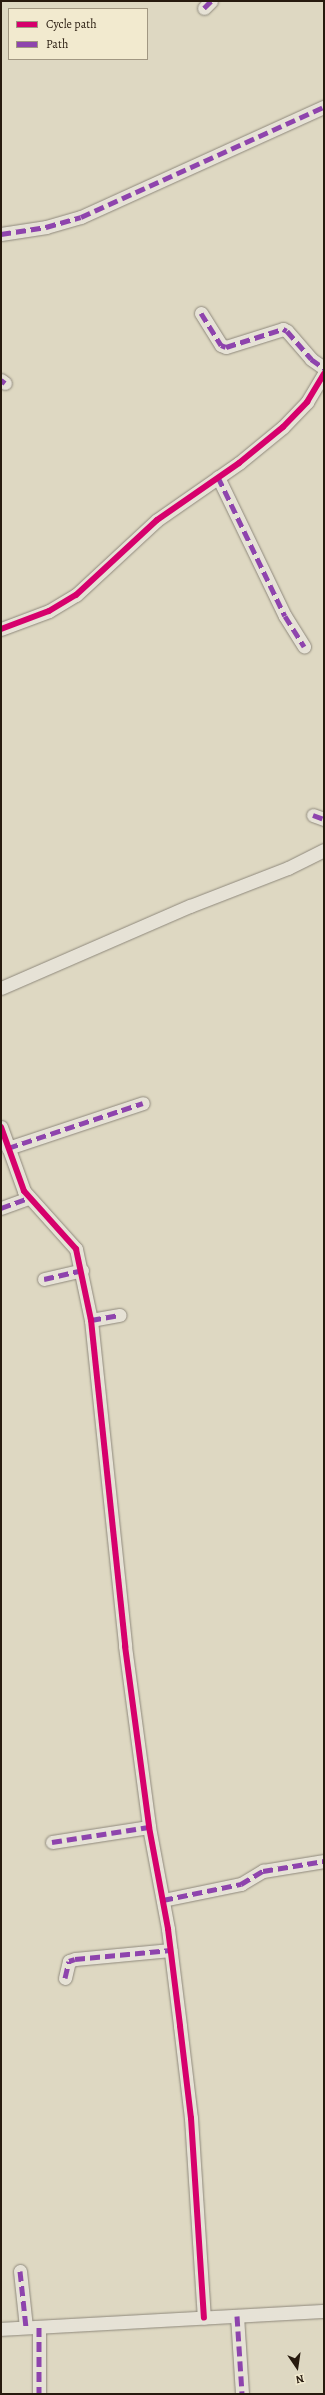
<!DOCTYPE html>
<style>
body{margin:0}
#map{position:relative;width:325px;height:2395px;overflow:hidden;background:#ded8c2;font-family:Alegreya,serif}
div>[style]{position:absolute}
.roads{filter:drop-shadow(0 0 1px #8f897c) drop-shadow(0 0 1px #8f897c)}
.street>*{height:13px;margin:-6.5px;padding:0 6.5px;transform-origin:6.5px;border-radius:6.5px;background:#e6e2d6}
.quiet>*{height:5px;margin-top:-2.5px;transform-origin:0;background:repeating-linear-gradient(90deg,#8e44ad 0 10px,transparent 0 15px)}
.cycleway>*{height:6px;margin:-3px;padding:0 3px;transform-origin:3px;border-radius:3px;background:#d6006c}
span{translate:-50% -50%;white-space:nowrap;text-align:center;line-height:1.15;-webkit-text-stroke:3px #f2eacf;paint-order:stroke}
.frame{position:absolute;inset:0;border:2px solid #271a0e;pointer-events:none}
.legend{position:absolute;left:8px;top:8px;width:140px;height:52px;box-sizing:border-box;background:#f2eacf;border:1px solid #a19782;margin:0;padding:5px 7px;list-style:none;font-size:12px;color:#271a0e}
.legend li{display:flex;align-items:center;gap:8px;height:20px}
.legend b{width:20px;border:1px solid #a19782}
.north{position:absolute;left:277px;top:2347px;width:40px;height:40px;-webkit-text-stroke:3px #f2eacf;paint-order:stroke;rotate:167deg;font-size:11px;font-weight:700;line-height:16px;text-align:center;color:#271a0e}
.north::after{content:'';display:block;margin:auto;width:14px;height:18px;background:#271a0e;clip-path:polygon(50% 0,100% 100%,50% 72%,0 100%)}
</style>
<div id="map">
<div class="roads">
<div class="street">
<i style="left:204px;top:8px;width:10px;rotate:-45deg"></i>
<i style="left:1px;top:234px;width:46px;rotate:-8.8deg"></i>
<i style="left:46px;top:227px;width:36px;rotate:-16deg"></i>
<i style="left:81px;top:217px;width:267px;rotate:-24.4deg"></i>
<i style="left:201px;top:313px;width:38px;rotate:58deg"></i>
<i style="left:221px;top:345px;width:5px;rotate:22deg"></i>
<i style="left:226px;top:347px;width:60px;rotate:-17.5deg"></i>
<i style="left:283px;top:329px;width:4px;rotate:27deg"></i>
<i style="left:287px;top:331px;width:37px;rotate:49deg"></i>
<i style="left:311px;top:359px;width:16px;rotate:35deg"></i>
<i style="left:1px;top:380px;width:5px;rotate:37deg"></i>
<i style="left:218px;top:477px;width:154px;rotate:64.3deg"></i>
<i style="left:285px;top:616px;width:36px;rotate:58deg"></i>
<i style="left:1px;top:629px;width:51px;rotate:-20.6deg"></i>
<i style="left:49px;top:611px;width:31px;rotate:-31deg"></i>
<i style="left:76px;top:595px;width:110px;rotate:-42.8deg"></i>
<i style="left:157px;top:520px;width:100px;rotate:-34.8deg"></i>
<i style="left:239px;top:463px;width:57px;rotate:-39.3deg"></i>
<i style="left:283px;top:427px;width:35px;rotate:-46deg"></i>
<i style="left:307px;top:402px;width:33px;rotate:-59deg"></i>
<i style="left:313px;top:815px;width:12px;rotate:20deg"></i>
<i style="left:1px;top:988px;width:206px;rotate:-23.5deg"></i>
<i style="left:190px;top:906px;width:105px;rotate:-21.2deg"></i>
<i style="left:288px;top:868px;width:40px;rotate:-26.6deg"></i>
<i style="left:1px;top:1127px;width:68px;rotate:70.2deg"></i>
<i style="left:24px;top:1191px;width:78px;rotate:48.1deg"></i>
<i style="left:76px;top:1249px;width:73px;rotate:78.1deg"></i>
<i style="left:91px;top:1320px;width:328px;rotate:84deg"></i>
<i style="left:125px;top:1646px;width:183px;rotate:82.4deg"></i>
<i style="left:149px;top:1827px;width:104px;rotate:79.4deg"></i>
<i style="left:168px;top:1929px;width:98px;rotate:82.9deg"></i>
<i style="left:180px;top:2026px;width:93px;rotate:83.2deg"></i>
<i style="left:191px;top:2118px;width:200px;rotate:86.3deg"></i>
<i style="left:8px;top:1148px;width:142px;rotate:-18.4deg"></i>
<i style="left:1px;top:1208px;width:30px;rotate:-20deg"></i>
<i style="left:44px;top:1279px;width:39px;rotate:-13deg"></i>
<i style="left:91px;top:1320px;width:29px;rotate:-10deg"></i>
<i style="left:52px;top:1842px;width:98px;rotate:-8.8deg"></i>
<i style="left:163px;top:1900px;width:80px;rotate:-11.6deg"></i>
<i style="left:241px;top:1884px;width:26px;rotate:-31deg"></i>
<i style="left:263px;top:1871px;width:62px;rotate:-9.3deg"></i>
<i style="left:65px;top:1978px;width:17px;rotate:-77deg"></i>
<i style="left:69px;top:1961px;width:6px;rotate:-18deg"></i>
<i style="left:75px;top:1959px;width:96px;rotate:-5.4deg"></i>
<i style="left:20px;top:2271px;width:56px;rotate:83.9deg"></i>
<i style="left:237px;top:2316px;width:78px;rotate:86.3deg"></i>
<i style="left:39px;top:2327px;width:67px;rotate:90deg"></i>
<i style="left:1px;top:2329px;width:324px;rotate:-3.2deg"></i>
</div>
</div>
<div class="quiet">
<i style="left:204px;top:8px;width:10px;rotate:-45deg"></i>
<i style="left:1px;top:234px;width:46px;rotate:-8.8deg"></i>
<i style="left:46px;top:227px;width:36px;rotate:-16deg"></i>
<i style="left:81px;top:217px;width:267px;rotate:-24.4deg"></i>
<i style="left:201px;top:313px;width:38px;rotate:58deg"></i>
<i style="left:221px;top:345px;width:5px;rotate:22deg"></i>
<i style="left:226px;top:347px;width:60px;rotate:-17.5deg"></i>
<i style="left:283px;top:329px;width:4px;rotate:27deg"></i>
<i style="left:287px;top:331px;width:37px;rotate:49deg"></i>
<i style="left:311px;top:359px;width:16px;rotate:35deg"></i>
<i style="left:1px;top:380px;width:5px;rotate:37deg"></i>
<i style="left:218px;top:477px;width:154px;rotate:64.3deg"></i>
<i style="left:285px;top:616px;width:36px;rotate:58deg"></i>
<i style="left:313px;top:815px;width:12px;rotate:20deg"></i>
<i style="left:8px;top:1148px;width:142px;rotate:-18.4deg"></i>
<i style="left:1px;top:1208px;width:30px;rotate:-20deg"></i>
<i style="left:44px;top:1279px;width:39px;rotate:-13deg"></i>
<i style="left:91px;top:1320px;width:29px;rotate:-10deg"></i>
<i style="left:52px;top:1842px;width:98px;rotate:-8.8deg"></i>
<i style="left:163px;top:1900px;width:80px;rotate:-11.6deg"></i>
<i style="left:241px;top:1884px;width:26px;rotate:-31deg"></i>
<i style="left:263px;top:1871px;width:62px;rotate:-9.3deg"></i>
<i style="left:65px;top:1978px;width:17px;rotate:-77deg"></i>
<i style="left:69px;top:1961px;width:6px;rotate:-18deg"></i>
<i style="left:75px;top:1959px;width:96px;rotate:-5.4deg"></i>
<i style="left:20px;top:2271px;width:56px;rotate:83.9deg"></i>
<i style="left:237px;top:2316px;width:78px;rotate:86.3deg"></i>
<i style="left:39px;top:2327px;width:67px;rotate:90deg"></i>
</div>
<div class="cycleway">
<i style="left:1px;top:629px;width:51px;rotate:-20.6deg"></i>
<i style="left:49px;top:611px;width:31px;rotate:-31deg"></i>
<i style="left:76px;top:595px;width:110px;rotate:-42.8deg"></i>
<i style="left:157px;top:520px;width:100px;rotate:-34.8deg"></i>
<i style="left:239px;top:463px;width:57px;rotate:-39.3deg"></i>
<i style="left:283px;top:427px;width:35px;rotate:-46deg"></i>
<i style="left:307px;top:402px;width:33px;rotate:-59deg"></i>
<i style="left:1px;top:1127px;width:68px;rotate:70.2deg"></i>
<i style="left:24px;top:1191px;width:78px;rotate:48.1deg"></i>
<i style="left:76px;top:1249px;width:73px;rotate:78.1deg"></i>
<i style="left:91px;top:1320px;width:328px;rotate:84deg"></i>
<i style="left:125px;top:1646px;width:183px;rotate:82.4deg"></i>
<i style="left:149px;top:1827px;width:104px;rotate:79.4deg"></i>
<i style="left:168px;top:1929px;width:98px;rotate:82.9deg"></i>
<i style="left:180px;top:2026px;width:93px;rotate:83.2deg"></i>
<i style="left:191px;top:2118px;width:200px;rotate:86.3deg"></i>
</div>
<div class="frame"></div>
<ul class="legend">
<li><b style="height:5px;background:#d6006c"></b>Cycle path</li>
<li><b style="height:5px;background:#8e44ad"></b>Path</li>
</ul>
<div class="north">N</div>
</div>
